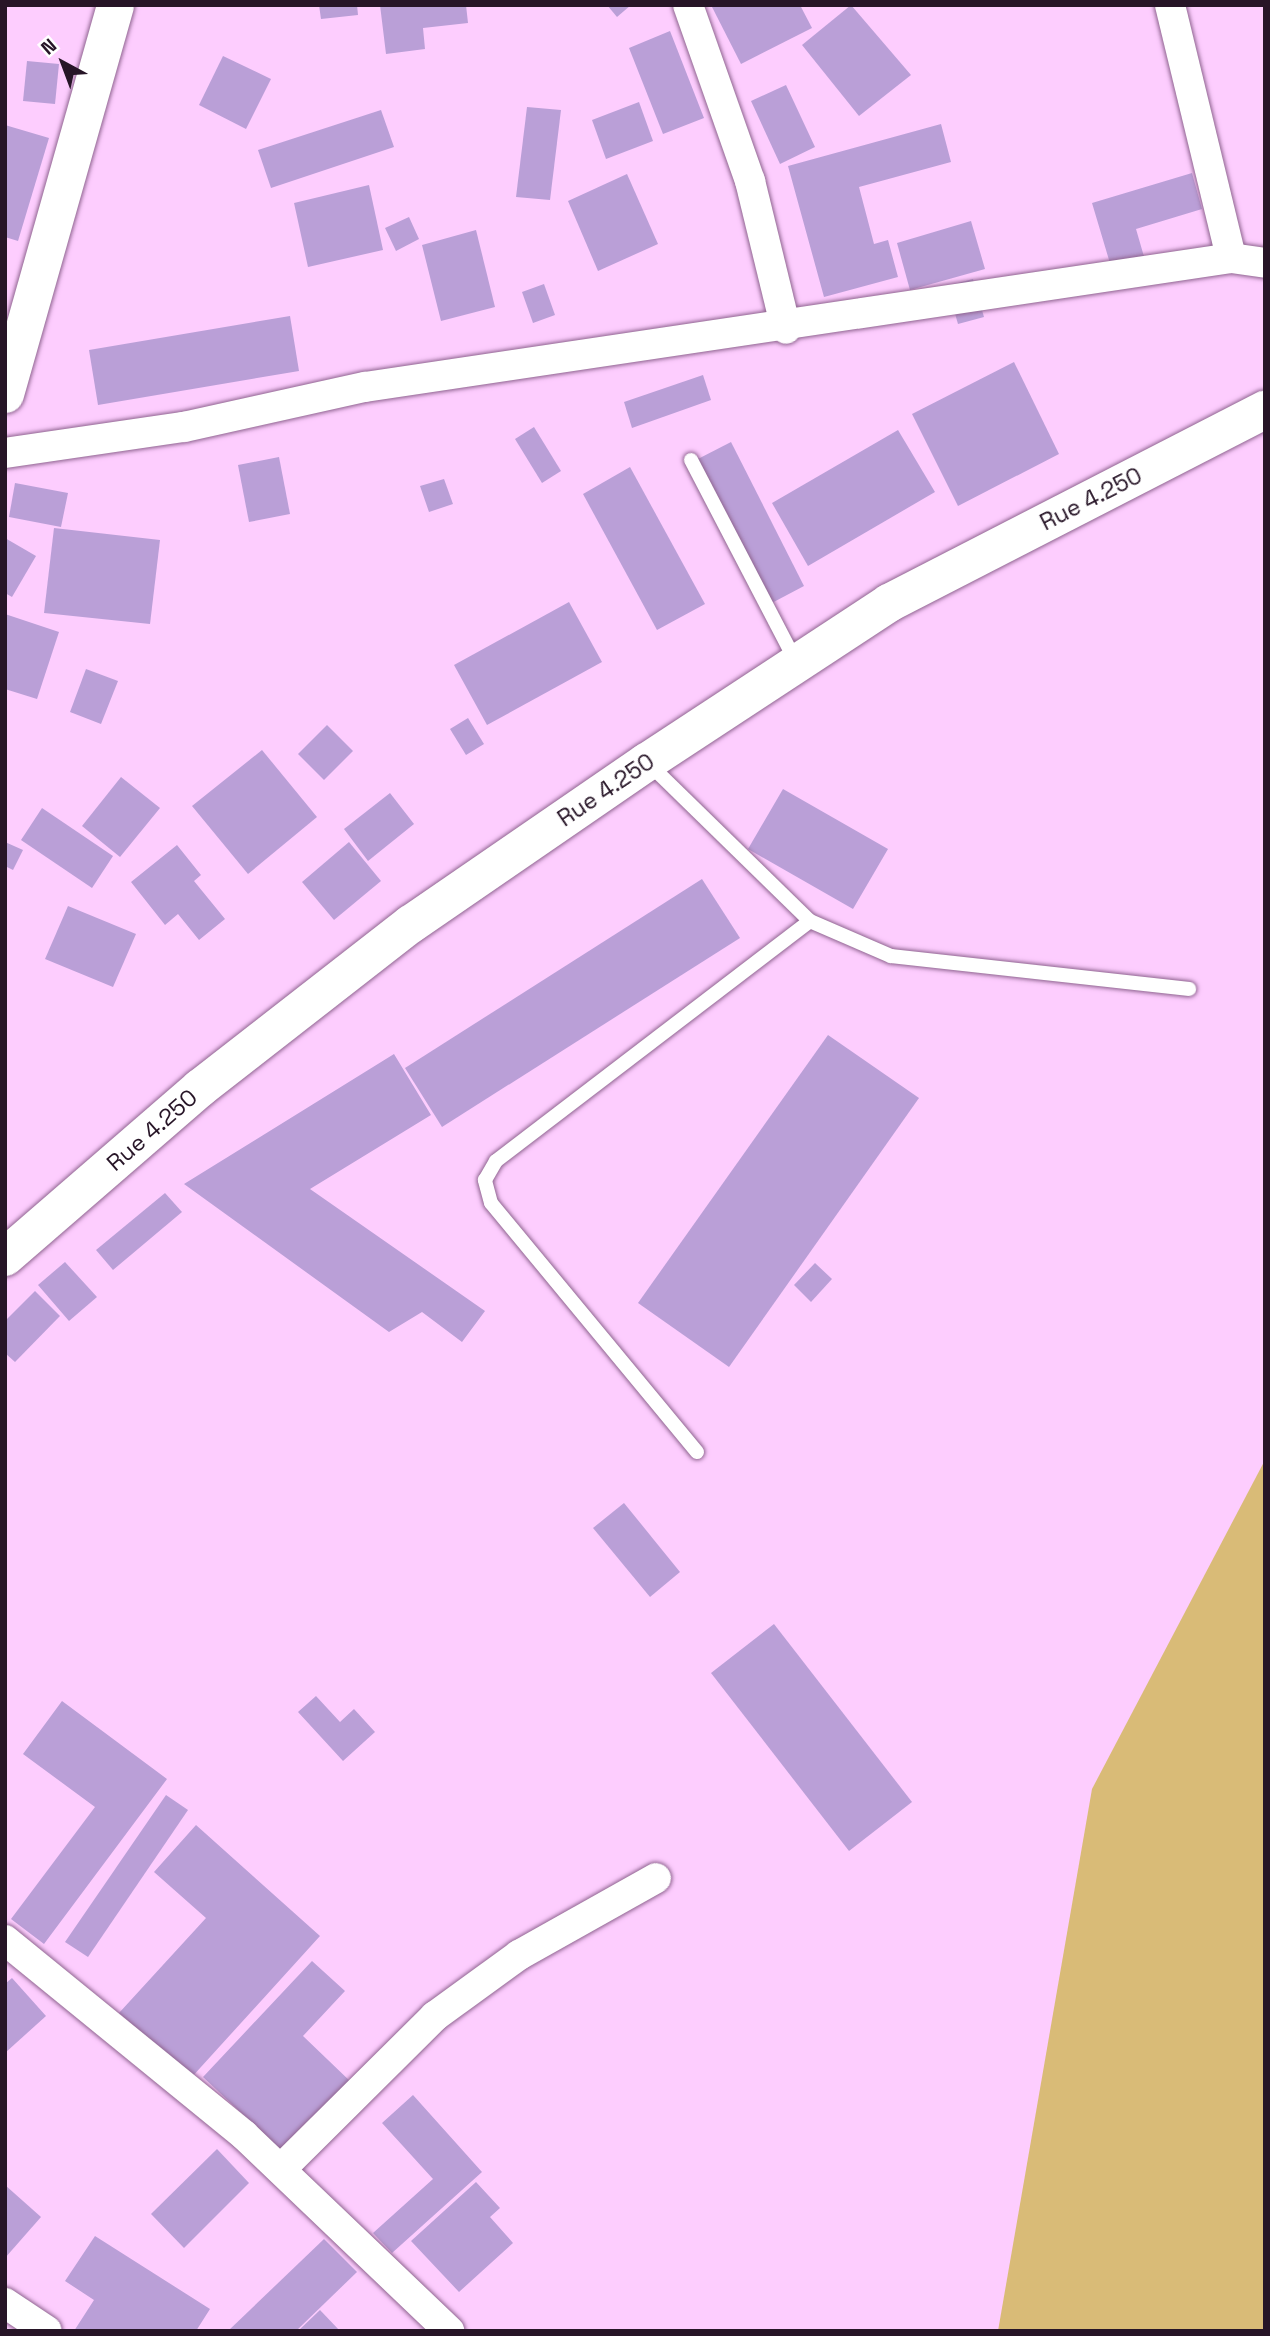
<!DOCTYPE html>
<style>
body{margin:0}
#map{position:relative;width:1270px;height:2336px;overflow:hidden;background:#fdcdfe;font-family:"Space Grotesk",sans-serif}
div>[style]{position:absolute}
.green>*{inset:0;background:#d9bb77}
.building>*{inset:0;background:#ba9fd7}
.roads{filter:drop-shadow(0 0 2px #8f6490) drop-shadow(0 0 2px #8f6490)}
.service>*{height:14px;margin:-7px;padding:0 7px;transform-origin:7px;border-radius:7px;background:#fff}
.minor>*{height:30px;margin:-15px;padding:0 15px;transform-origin:15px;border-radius:15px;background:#fff}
.tertiary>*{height:37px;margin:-18.5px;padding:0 18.5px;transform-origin:18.5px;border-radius:18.5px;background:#fff}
.primary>*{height:38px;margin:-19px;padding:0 19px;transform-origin:19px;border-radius:19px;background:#fff}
span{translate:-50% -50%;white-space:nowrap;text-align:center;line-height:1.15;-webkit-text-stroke:6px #fff;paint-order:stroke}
.street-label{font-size:23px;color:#271527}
.frame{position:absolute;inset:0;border:7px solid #271527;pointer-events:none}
.north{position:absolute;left:28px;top:28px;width:70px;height:70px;-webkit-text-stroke:5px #fff;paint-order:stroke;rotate:319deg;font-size:19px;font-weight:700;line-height:28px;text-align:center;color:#271527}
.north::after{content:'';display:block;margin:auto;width:24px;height:32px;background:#271527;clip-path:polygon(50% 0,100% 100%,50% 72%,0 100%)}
</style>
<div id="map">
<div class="green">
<i style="clip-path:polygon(1265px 1460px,1265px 2331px,998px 2331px,1092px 1789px)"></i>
</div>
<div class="building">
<i style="clip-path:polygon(319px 5px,357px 5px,358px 15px,321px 19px)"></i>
<i style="clip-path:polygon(380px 5px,466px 5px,468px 23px,423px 28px,425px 49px,386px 54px)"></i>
<i style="clip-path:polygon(607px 5px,631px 5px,617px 17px)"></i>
<i style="clip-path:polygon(711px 5px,800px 5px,812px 28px,741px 64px)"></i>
<i style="clip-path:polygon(851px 5px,911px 75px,859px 116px,802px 45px)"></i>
<i style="clip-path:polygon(670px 31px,704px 118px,663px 134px,629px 48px)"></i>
<i style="clip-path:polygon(223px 56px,271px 79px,246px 129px,199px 105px)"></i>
<i style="clip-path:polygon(27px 61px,59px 64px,55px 104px,23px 101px)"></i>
<i style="clip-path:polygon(786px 85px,815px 147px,780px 164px,751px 101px)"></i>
<i style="clip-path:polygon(639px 102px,653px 141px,606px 159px,592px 120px)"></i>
<i style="clip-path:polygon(527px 107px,561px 110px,550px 200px,516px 197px)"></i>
<i style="clip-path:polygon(381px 110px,394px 147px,271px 188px,258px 150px)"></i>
<i style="clip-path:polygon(941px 124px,951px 162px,859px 187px,874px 244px,888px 240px,898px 277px,824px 297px,788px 166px)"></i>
<i style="clip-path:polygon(5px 125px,49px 138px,18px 241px,5px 237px)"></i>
<i style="clip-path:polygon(1192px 173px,1202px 209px,1136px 229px,1145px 260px,1112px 270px,1092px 203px)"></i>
<i style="clip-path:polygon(627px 174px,658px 244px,598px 271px,568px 201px)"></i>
<i style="clip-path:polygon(369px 185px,383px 250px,308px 267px,294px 203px)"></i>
<i style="clip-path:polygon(409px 217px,419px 239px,396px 251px,385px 228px)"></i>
<i style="clip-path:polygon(971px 221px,985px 269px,910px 290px,897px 243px)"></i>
<i style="clip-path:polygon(476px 230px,495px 307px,441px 321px,422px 245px)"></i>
<i style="clip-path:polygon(973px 279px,984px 317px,958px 324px,947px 286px)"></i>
<i style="clip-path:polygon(544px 284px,555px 315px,533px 323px,522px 292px)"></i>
<i style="clip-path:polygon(290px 316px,299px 371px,98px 405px,89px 350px)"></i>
<i style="clip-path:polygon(1014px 362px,1059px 454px,958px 506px,912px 414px)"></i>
<i style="clip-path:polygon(703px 375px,711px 400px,632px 428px,624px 402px)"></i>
<i style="clip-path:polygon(534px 427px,561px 471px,542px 483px,515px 439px)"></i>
<i style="clip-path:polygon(898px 430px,935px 492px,808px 566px,772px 503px)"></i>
<i style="clip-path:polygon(731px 442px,804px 586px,768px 605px,694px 461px)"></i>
<i style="clip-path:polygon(279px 457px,290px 514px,249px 522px,238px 465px)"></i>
<i style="clip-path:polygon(630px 467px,705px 604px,657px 630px,583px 494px)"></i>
<i style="clip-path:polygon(444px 479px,453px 504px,429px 512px,420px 486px)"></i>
<i style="clip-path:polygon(15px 483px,68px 493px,61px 527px,9px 517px)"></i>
<i style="clip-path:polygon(54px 528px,160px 540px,150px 624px,44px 613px)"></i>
<i style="clip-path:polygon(5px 538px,36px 556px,12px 597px,5px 593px)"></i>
<i style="clip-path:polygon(569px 602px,602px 662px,487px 725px,454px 665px)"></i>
<i style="clip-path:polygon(5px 614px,59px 632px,37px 699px,5px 689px)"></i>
<i style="clip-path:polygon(86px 669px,118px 681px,101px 724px,70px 712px)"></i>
<i style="clip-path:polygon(468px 718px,484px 744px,466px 755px,450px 729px)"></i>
<i style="clip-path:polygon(327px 725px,353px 751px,324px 780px,298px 754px)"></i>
<i style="clip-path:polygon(262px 750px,317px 817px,248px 874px,192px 806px)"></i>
<i style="clip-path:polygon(121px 777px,160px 808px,120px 857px,82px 826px)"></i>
<i style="clip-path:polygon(783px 789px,888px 849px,853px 909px,748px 849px)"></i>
<i style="clip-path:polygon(390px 793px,414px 824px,368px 861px,344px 829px)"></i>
<i style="clip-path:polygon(42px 808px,113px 856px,92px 888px,21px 840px)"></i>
<i style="clip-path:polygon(5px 842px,23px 850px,13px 870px,5px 866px)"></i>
<i style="clip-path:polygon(349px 842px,381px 881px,334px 920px,302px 882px)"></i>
<i style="clip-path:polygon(177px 845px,201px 875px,194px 881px,225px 919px,199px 940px,178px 914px,165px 925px,131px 882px)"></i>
<i style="clip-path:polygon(702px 879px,740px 938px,442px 1127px,405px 1068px)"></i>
<i style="clip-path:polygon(68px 906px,136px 934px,113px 987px,45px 959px)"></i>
<i style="clip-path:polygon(828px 1035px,919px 1098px,729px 1367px,638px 1303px)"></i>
<i style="clip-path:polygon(394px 1054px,431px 1115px,310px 1189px,485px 1311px,462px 1342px,422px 1312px,389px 1332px,184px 1184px)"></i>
<i style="clip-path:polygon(165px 1193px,182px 1212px,113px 1270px,96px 1250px)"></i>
<i style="clip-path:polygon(65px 1262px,97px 1297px,69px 1321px,38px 1285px)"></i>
<i style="clip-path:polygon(815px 1263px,832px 1279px,811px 1302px,794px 1285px)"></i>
<i style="clip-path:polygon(35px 1291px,60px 1316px,15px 1362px,5px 1353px,5px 1321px)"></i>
<i style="clip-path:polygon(624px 1503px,680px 1572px,650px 1597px,593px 1528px)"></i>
<i style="clip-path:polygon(774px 1624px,912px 1802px,849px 1851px,711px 1673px)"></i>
<i style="clip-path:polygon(316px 1696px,340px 1722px,354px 1709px,375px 1732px,343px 1761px,298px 1712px)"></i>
<i style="clip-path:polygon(62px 1701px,167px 1779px,44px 1944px,11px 1919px,95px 1807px,23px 1754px)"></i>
<i style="clip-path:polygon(166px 1795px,188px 1810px,88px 1957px,65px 1942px)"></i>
<i style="clip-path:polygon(196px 1825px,320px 1936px,191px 2078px,119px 2013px,206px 1918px,154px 1872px)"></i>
<i style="clip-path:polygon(312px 1961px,345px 1991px,303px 2036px,352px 2083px,285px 2154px,203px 2077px)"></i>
<i style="clip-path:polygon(12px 1978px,46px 2016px,5px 2053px,5px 1984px)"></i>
<i style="clip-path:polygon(413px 2095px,482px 2172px,392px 2253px,373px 2233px,433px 2179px,382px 2123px)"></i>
<i style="clip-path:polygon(217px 2149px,249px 2183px,184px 2248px,151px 2214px)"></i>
<i style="clip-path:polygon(476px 2182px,500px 2208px,490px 2217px,513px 2243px,459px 2292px,411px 2241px)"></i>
<i style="clip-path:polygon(5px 2185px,41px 2217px,5px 2258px)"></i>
<i style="clip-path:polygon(95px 2236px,210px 2309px,196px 2331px,74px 2331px,94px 2300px,65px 2281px)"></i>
<i style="clip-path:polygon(324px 2239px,357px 2272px,296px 2331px,228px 2331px)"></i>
<i style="clip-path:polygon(320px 2310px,340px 2331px,298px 2331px)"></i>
</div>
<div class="roads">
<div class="service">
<i style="left:691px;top:460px;width:228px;rotate:62.5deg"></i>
<i style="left:648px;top:763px;width:226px;rotate:44.3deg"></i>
<i style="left:810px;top:921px;width:88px;rotate:23.4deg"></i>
<i style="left:891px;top:956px;width:300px;rotate:6.3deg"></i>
<i style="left:697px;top:1452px;width:323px;rotate:-129.6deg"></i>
<i style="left:491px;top:1203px;width:24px;rotate:-105deg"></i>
<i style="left:485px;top:1180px;width:22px;rotate:-60deg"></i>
<i style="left:496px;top:1161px;width:395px;rotate:-37.4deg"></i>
</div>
<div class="minor">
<i style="left:688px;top:5px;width:187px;rotate:70.6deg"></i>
<i style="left:750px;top:181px;width:152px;rotate:76.3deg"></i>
<i style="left:1170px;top:5px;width:260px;rotate:76.4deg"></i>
<i style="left:5px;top:453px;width:181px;rotate:-8.3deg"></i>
<i style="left:184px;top:427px;width:185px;rotate:-12.5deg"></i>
<i style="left:365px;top:387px;width:876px;rotate:-8.47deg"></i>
<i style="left:1231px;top:258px;width:34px;rotate:8deg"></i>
<i style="left:5px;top:1940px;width:308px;rotate:39.2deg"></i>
<i style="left:244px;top:2135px;width:284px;rotate:43.7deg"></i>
<i style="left:281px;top:2169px;width:217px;rotate:-44.8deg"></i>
<i style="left:435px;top:2016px;width:104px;rotate:-36deg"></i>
<i style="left:519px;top:1955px;width:157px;rotate:-29.3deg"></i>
<i style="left:5px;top:2303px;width:50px;rotate:33.7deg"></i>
</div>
<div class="tertiary">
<i style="left:5px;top:394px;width:404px;rotate:-74.2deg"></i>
</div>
<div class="primary">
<i style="left:5px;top:1257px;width:258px;rotate:-40.9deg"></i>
<i style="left:200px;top:1088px;width:267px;rotate:-37.9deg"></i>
<i style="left:411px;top:924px;width:286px;rotate:-34.5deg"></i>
<i style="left:647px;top:762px;width:290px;rotate:-33.3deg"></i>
<i style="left:889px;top:603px;width:423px;rotate:-27.2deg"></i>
</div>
</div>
<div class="street-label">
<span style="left:1091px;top:499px;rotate:-27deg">Rue 4.250</span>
<span style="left:606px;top:790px;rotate:-34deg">Rue 4.250</span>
<span style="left:152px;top:1130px;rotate:-41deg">Rue 4.250</span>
</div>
<div class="frame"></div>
<div class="north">N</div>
</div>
